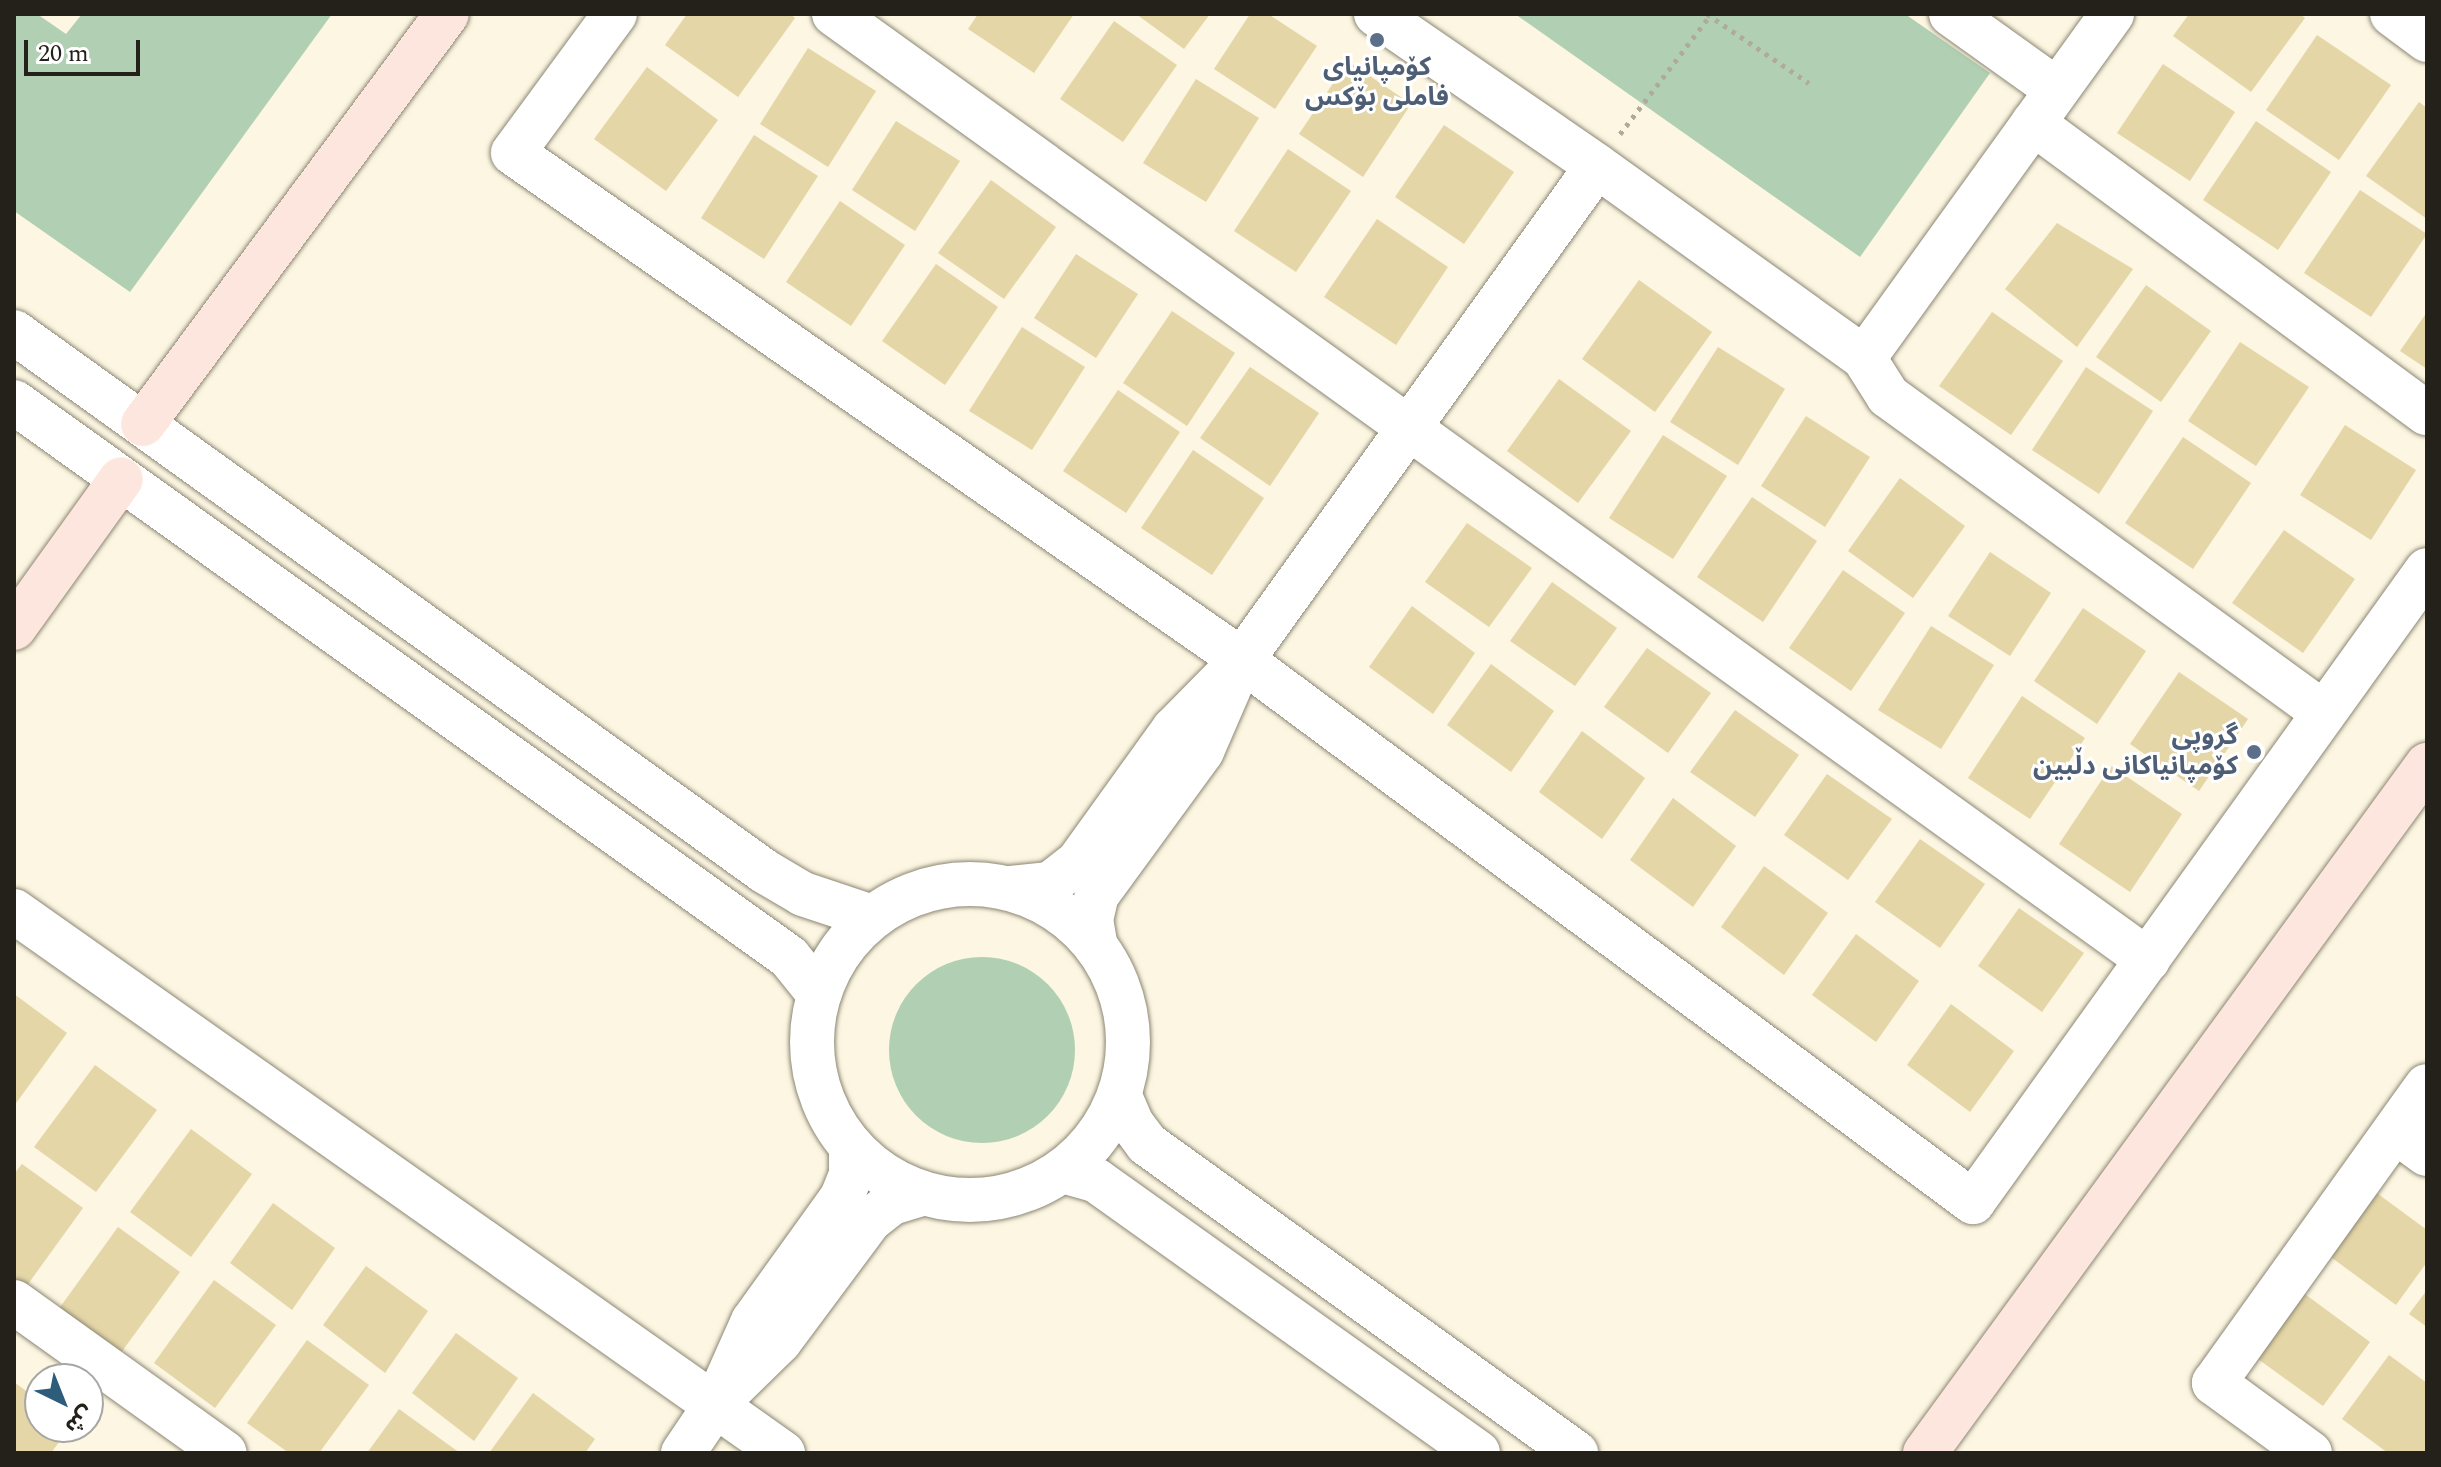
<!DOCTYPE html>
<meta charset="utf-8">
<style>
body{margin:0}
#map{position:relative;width:2441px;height:1467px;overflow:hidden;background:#fcf6e2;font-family:Spectral,"Noto Sans Arabic",serif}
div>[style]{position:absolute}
.green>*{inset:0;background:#b1cfb2}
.round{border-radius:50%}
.building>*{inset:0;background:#e4d6a7}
.path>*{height:5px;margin-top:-2.5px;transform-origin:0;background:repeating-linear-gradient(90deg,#afaa9b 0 4px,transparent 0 10px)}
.roads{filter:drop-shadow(0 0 2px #8c8774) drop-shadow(0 0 2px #8c8774)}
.street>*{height:44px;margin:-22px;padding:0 22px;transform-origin:22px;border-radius:22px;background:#fff}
.street>.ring{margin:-22px;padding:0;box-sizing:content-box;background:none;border:44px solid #fff;border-radius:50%}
.secondary>*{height:44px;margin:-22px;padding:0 22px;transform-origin:22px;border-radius:22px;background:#fde6de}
.dots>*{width:22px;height:22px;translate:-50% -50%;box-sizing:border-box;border:4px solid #fff;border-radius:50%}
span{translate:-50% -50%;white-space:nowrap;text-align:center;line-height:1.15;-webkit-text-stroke:6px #fff;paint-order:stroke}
.service-label{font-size:26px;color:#4e5e75;font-weight:700}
.right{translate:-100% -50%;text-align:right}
.frame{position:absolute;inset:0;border:16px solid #24211a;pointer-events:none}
.north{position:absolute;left:24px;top:1363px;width:80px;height:80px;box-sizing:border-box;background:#fff;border:2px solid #a7a6a3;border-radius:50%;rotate:137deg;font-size:22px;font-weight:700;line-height:32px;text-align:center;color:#24211a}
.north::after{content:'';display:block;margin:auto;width:28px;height:36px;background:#2e5d7c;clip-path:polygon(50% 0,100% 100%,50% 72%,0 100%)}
.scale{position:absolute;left:24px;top:40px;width:116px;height:36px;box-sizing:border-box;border:4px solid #24211a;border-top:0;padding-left:10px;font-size:24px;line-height:28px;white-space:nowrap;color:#24211a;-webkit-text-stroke:6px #fff;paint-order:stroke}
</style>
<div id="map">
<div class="green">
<i style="clip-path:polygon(14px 14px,37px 14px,66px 34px,82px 14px,332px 14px,130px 292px,14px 211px)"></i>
<i style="clip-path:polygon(1515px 14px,1905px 14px,1990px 73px,1860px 257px)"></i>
<i class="round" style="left:889px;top:957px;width:186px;height:186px"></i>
</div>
<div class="building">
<i style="clip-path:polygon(687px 14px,790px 14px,795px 18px,738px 97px,665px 45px)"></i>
<i style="clip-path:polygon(978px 14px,1074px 14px,1034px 73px,968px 29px)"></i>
<i style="clip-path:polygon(1136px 14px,1210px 14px,1184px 49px)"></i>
<i style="clip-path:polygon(1250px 14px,1268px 14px,1317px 46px,1275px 109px,1214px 69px)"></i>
<i style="clip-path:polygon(2189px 14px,2300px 14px,2305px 18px,2251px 92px,2173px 36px)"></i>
<i style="clip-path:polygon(1114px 21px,1177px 65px,1123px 142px,1060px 99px)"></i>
<i style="clip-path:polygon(2317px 35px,2391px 85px,2339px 160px,2266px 110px)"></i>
<i style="clip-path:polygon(808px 48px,876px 91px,828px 167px,760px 124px)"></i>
<i style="clip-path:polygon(1348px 61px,1411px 104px,1363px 177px,1299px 134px)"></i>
<i style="clip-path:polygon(2163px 64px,2235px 112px,2190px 181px,2117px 133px)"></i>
<i style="clip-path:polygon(647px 67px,718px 120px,666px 191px,594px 139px)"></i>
<i style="clip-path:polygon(1196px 79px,1259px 118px,1206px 202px,1143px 163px)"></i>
<i style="clip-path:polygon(2419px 102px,2427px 108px,2427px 219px,2366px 176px)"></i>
<i style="clip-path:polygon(896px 121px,960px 161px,915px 231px,852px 190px)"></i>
<i style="clip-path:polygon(2256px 121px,2331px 172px,2278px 250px,2203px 200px)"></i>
<i style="clip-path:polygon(1444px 125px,1514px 172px,1464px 244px,1395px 197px)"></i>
<i style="clip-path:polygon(754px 135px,818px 176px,764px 259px,701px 218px)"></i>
<i style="clip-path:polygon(1288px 149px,1351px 191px,1296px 272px,1234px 231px)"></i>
<i style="clip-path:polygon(991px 180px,1056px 227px,1004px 299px,938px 253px)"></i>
<i style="clip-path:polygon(2360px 190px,2427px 234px,2371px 317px,2304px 273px)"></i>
<i style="clip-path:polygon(840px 201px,905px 245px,851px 326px,786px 282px)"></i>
<i style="clip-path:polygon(1377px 219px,1448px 267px,1396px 345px,1324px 297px)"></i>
<i style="clip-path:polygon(2057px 223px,2133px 269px,2077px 347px,2005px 289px)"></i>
<i style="clip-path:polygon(1076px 254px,1138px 294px,1096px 358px,1034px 318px)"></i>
<i style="clip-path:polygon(936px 264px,998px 307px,945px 385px,882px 341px)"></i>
<i style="clip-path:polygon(1639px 280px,1712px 332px,1655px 412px,1582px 359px)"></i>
<i style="clip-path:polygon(2146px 285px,2211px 331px,2161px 402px,2096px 357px)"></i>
<i style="clip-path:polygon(1172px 311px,1235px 353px,1187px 426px,1123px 383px)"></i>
<i style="clip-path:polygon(1992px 312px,2063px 361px,2011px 435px,1939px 386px)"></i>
<i style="clip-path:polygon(2427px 312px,2427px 369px,2400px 351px)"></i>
<i style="clip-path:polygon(1022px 327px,1085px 367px,1032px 450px,969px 411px)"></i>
<i style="clip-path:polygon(2240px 342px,2309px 387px,2256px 466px,2188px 421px)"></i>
<i style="clip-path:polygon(1718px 347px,1785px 389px,1738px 465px,1670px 422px)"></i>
<i style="clip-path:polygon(1250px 367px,1319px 413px,1270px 486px,1200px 438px)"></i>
<i style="clip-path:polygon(2086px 367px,2153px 411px,2099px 494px,2032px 450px)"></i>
<i style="clip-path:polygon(1559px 379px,1631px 431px,1578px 503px,1507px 451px)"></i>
<i style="clip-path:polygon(1118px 390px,1180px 432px,1126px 513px,1063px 471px)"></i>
<i style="clip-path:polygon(1806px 416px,1870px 457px,1825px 527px,1761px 486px)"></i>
<i style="clip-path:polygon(2345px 425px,2416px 470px,2371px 540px,2300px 495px)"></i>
<i style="clip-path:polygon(1663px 435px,1727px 476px,1673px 559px,1609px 518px)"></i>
<i style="clip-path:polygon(2183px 437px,2251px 483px,2193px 569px,2125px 523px)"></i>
<i style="clip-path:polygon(1193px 450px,1264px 498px,1212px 575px,1141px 528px)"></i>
<i style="clip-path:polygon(1900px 478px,1965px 526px,1913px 598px,1848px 551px)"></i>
<i style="clip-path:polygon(1752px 497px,1817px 541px,1763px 622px,1697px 577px)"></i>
<i style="clip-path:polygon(1467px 523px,1532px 568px,1489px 627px,1425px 582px)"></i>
<i style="clip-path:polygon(2284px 530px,2355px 579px,2303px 653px,2232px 603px)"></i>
<i style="clip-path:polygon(1990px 552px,2051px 593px,2010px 656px,1948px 616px)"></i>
<i style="clip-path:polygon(1843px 570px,1905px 613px,1851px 691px,1789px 648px)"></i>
<i style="clip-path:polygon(1552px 582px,1617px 628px,1575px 686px,1510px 641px)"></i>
<i style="clip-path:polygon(1412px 606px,1475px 653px,1433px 714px,1369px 667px)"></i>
<i style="clip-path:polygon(2083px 608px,2146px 651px,2097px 724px,2034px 681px)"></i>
<i style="clip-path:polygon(1931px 626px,1994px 665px,1941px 749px,1878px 710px)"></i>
<i style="clip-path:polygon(1647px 648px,1711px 693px,1668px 753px,1604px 707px)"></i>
<i style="clip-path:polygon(1491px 664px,1554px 711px,1511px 772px,1447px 725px)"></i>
<i style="clip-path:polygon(2179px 672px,2248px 719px,2199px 791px,2130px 744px)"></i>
<i style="clip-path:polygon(2022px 696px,2085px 738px,2030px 819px,1968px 778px)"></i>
<i style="clip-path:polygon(1735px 710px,1799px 755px,1755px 817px,1690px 772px)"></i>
<i style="clip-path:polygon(1582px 731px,1645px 778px,1602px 839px,1539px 792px)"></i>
<i style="clip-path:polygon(2111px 766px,2182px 814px,2130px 892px,2059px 844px)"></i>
<i style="clip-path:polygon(1827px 774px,1892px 819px,1848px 880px,1784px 835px)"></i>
<i style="clip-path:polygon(1673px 798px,1736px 846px,1693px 907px,1630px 860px)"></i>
<i style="clip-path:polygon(1920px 839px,1985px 884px,1940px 948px,1875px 902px)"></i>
<i style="clip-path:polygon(1764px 866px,1828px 913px,1784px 975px,1721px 927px)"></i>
<i style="clip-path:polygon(2019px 908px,2084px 953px,2042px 1012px,1978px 966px)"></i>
<i style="clip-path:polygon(1856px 934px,1919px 981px,1876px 1042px,1812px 995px)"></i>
<i style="clip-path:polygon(14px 994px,67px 1033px,14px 1106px)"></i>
<i style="clip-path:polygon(1951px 1004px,2014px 1051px,1970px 1112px,1907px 1065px)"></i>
<i style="clip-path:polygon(95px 1065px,157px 1110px,96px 1192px,34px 1147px)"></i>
<i style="clip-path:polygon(191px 1129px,252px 1174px,191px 1257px,130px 1212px)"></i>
<i style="clip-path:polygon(22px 1164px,83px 1208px,23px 1291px,14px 1285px,14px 1174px)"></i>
<i style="clip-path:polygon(2370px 1188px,2427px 1230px,2427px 1262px,2396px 1305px,2324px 1252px)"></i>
<i style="clip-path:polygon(273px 1203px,335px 1248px,292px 1310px,230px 1263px)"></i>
<i style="clip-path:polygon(118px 1227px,180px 1272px,120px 1354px,58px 1310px)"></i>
<i style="clip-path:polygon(366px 1266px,428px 1311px,385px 1373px,323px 1325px)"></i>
<i style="clip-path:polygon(214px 1280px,276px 1325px,215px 1408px,154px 1363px)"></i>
<i style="clip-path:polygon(2298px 1289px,2370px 1342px,2323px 1406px,2251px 1354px)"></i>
<i style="clip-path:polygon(2427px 1290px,2427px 1327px,2409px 1314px)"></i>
<i style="clip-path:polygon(456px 1333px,518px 1378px,474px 1441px,412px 1393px)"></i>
<i style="clip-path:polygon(307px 1340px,369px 1385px,319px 1453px,289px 1453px,247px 1423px)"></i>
<i style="clip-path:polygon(2389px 1355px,2427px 1383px,2427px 1453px,2388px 1453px,2342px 1419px)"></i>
<i style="clip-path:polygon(14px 1382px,40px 1401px,40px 1427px,70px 1427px,51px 1453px,14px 1453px)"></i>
<i style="clip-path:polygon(533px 1393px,595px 1439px,585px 1453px,489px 1453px)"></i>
<i style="clip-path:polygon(399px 1409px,460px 1453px,367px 1453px)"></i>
</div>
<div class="path">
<i style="left:1707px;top:14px;width:123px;rotate:34.1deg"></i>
<i style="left:1620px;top:134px;width:151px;rotate:-52.8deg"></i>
</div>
<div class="roads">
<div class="street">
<i style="left:615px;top:14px;width:172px;rotate:126.3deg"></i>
<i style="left:513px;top:153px;width:888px;rotate:34.82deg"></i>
<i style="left:1242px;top:660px;width:910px;rotate:36.56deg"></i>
<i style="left:1973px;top:1202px;width:778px;rotate:-54.31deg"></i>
<i style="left:834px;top:14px;width:1619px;rotate:35.75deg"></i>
<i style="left:1376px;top:14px;width:268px;rotate:34.5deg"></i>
<i style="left:1597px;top:166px;width:329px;rotate:35.7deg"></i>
<i style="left:1864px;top:358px;width:45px;rotate:57.7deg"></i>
<i style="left:1888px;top:396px;width:539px;rotate:36.02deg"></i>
<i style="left:1951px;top:14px;width:130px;rotate:35.6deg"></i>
<i style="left:2392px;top:14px;width:44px;rotate:36.6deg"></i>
<i style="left:2033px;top:123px;width:489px;rotate:36.4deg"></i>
<i style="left:14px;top:332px;width:924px;rotate:35.7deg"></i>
<i style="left:764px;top:871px;width:45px;rotate:30.5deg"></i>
<i style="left:803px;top:894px;width:73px;rotate:18.4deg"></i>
<i style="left:1864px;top:358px;width:424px;rotate:-54.2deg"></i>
<i style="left:14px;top:402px;width:953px;rotate:35.61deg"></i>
<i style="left:789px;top:957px;width:48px;rotate:51deg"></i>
<i class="ring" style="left:812px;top:884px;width:272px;height:272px"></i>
<i style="left:1011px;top:888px;width:39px;rotate:-6deg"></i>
<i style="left:1050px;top:884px;width:36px;rotate:-38deg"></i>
<i style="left:1078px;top:862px;width:164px;rotate:-54.2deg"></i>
<i style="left:1174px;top:729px;width:97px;rotate:-45.4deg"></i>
<i style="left:1242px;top:660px;width:608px;rotate:-54.3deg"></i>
<i style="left:14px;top:911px;width:941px;rotate:35.18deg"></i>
<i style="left:1095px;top:942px;width:22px;rotate:-100deg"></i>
<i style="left:1091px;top:920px;width:26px;rotate:-77deg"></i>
<i style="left:1097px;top:895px;width:178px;rotate:-53.9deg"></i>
<i style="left:1202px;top:751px;width:73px;rotate:-66.6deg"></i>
<i style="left:1120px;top:1096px;width:30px;rotate:67deg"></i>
<i style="left:1132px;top:1124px;width:25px;rotate:53deg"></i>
<i style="left:1147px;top:1144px;width:529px;rotate:35.76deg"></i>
<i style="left:2395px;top:1131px;width:39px;rotate:36deg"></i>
<i style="left:1063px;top:1171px;width:35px;rotate:16deg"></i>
<i style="left:1097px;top:1181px;width:468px;rotate:35.5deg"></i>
<i style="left:14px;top:1302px;width:259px;rotate:35.6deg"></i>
<i style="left:735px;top:1385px;width:63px;rotate:-44.4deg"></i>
<i style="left:780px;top:1341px;width:151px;rotate:-53.4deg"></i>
<i style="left:870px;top:1220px;width:28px;rotate:-38deg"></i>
<i style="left:892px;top:1203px;width:30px;rotate:-17deg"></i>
<i style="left:683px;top:1453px;width:59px;rotate:-56deg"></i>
<i style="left:716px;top:1404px;width:91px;rotate:-66deg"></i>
<i style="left:753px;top:1321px;width:153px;rotate:-54.3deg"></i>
<i style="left:842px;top:1197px;width:24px;rotate:-68deg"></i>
<i style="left:851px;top:1175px;width:27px;rotate:-90deg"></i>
<i style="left:2310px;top:1453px;width:119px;rotate:-143.9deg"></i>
<i style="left:2214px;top:1383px;width:365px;rotate:-54.4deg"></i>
</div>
<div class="secondary">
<i style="left:143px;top:424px;width:510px;rotate:-53.44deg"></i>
<i style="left:14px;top:628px;width:183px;rotate:-54.3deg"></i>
<i style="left:1925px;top:1453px;width:852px;rotate:-53.88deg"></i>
</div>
</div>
<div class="dots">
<i style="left:1377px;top:40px;background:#5c6f8a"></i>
<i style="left:2254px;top:752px;background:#5c6f8a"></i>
</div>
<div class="service-label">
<span style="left:1377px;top:83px">کۆمپانیای<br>فاملی بۆکس</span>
<span class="right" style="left:2238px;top:752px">گروپی<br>کۆمپانیاکانی دڵبین</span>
</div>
<div class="frame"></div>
<div class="north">ش</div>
<div class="scale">20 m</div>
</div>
